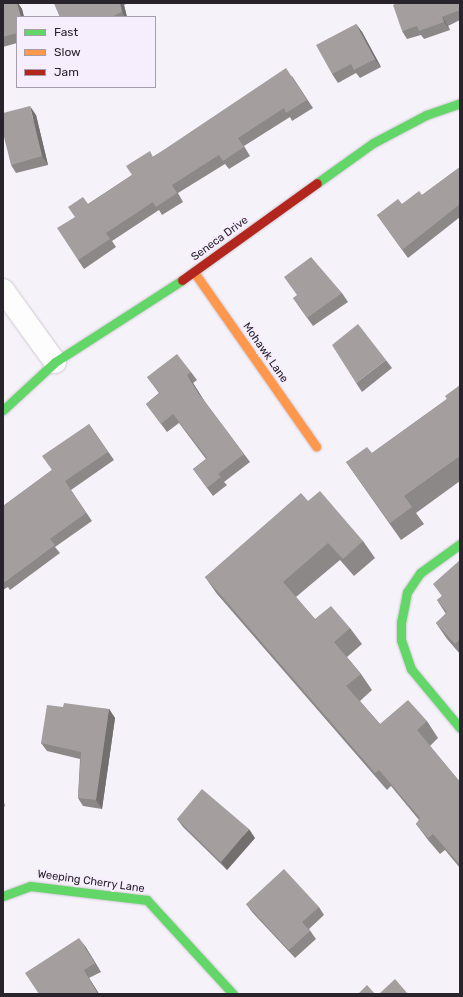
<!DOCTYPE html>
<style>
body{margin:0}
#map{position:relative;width:463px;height:997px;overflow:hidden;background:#f6f2fa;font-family:Rubik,sans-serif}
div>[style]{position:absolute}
.roads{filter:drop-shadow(0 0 1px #cdc9d1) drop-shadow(0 0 1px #cdc9d1)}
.street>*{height:22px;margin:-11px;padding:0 11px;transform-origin:11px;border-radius:11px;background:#fefdfe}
.fast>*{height:9px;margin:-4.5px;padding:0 4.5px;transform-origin:4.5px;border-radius:4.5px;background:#63d668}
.slow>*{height:9px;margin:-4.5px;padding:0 4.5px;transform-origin:4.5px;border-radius:4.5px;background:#ff974d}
.jam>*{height:9px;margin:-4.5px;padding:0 4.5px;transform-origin:4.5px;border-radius:4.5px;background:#b3261e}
.wall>*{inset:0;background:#8d8888}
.shaded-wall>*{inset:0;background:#736f6f}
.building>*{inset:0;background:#a49e9e}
span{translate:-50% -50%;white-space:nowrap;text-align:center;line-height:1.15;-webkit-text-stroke:4px #f7eefd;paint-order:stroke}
.street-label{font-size:11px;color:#29232c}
.frame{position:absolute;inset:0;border:4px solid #29232c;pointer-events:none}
.legend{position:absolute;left:16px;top:16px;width:140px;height:72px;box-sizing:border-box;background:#f7eefd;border:1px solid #a59da9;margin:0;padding:5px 7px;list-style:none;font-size:12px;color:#29232c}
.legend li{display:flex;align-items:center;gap:8px;height:20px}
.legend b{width:20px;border:1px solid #a59da9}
</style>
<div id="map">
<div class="roads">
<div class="street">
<i style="left:3px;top:290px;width:89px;rotate:54.2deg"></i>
</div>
<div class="fast">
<i style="left:317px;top:183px;width:69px;rotate:-35.5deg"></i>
<i style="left:373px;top:143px;width:60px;rotate:-27.8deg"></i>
<i style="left:426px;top:115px;width:36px;rotate:-19deg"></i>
<i style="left:3px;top:410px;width:71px;rotate:-42.7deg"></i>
<i style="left:55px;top:362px;width:151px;rotate:-32.8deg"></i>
<i style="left:460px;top:544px;width:49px;rotate:144.1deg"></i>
<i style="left:420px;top:573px;width:23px;rotate:124deg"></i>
<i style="left:407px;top:592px;width:31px;rotate:101deg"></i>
<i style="left:401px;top:622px;width:18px;rotate:90deg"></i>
<i style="left:401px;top:640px;width:31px;rotate:71deg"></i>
<i style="left:411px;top:669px;width:77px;rotate:50.3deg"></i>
<i style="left:3px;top:896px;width:29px;rotate:-20deg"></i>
<i style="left:30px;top:886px;width:118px;rotate:6.8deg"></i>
<i style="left:147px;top:900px;width:127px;rotate:47.5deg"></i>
</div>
<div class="slow">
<i style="left:194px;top:272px;width:213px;rotate:55deg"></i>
</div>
<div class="jam">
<i style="left:182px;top:280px;width:166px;rotate:-35.7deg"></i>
</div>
</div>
<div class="wall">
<i style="clip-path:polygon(7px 3px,18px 3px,22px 9px,24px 17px,17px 17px,17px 43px,3px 47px,3px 4px)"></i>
<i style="clip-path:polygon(54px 3px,128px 3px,124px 5px,127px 17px,60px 17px)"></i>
<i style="clip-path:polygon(460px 3px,460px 20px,448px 26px,450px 30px,424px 39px,421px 35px,407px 39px,402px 31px)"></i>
<i style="clip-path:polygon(356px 24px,362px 32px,381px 67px,360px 78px,356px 73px,338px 83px,332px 74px)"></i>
<i style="clip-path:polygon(292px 76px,313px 108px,292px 121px,290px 117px,244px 146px,250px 156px,229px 169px,225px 164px,178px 193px,183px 202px,162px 215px,159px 210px,112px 241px,116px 247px,84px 269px,78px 260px,88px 204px,132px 175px,154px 156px)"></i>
<i style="clip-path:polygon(36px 115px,48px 165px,16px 173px,11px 165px)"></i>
<i style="clip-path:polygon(460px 167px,460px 217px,408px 258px,377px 215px,422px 195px)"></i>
<i style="clip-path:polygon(342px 293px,348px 302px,313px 326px,293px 298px)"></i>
<i style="clip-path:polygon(386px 360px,392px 368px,362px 392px,356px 383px)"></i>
<i style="clip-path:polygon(191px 372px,197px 380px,193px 383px,203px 399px,250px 462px,224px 482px,227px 485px,213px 496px,193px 469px,206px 459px,179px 423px,167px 432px,146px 404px,159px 393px,147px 377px)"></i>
<i style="clip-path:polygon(460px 385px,460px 481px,416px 513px,424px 524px,401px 540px,346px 462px,372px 453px,447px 399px)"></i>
<i style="clip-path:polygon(89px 424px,114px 460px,71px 490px,92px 521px,55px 547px,60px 553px,10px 590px,8px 587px,3px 590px,3px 506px,52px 470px)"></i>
<i style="clip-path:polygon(308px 501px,363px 541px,375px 558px,354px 576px,340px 560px,296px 597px,315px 619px,350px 628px,362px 644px,347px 657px,361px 674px,372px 690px,360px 701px,380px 724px,427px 721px,438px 738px,430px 746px,460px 782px,460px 868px,445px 850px,440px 854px,428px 840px,416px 824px,419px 820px,391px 786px,387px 790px,217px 594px,205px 577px)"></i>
<i style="clip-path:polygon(460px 560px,460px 654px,447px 639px,436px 623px,446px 614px,437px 600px,442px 596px)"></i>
<i style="clip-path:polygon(63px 707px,109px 709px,115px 718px,102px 809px,83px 806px,78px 798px,80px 759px,47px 751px,41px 743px)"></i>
<i style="clip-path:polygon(3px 799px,5px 806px,3px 807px)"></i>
<i style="clip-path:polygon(177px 819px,255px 838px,227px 870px,183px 827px)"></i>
<i style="clip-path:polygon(246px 904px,319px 907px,324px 915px,309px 929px,316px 939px,295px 958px,252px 912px)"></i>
<i style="clip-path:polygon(85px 946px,101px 972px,89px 978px,99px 994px,39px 994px)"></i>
</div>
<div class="shaded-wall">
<i style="clip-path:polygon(17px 3px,18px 3px,22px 9px,24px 17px,21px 17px)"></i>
<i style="clip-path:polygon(120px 3px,123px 3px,124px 5px,127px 17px,125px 17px,122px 12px)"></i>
<i style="clip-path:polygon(442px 17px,448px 26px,450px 30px,444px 22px)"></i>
<i style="clip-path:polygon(356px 24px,362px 32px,381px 67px,375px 59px)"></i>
<i style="clip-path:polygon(30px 106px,36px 115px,48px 165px,42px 156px)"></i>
<i style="clip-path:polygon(187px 375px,193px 383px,205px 402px,199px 394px)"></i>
<i style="clip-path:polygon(109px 709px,115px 718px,102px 809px,96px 800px)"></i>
<i style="clip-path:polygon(249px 829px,255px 838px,227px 870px,221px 862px)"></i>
<i style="clip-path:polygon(79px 938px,85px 946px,101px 972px,95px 963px)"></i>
<i style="clip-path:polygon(84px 970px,99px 994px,98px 994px)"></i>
</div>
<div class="building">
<i style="clip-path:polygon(7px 3px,17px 3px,21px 17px,17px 17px,17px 33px,3px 37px,3px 4px)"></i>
<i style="clip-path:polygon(54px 3px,120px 3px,122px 12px,111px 17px,60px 17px)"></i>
<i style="clip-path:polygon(397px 3px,460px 3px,460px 10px,442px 17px,444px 22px,419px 31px,417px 26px,402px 31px,393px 5px)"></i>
<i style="clip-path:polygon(356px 24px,375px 59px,354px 70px,351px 64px,332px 74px,316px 45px)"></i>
<i style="clip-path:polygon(286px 68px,307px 100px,286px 113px,284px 108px,238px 138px,244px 147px,223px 161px,219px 155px,172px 185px,177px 193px,156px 207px,153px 202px,106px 233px,110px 239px,78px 260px,57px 228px,75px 217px,68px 207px,83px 197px,88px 204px,132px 175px,126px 166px,150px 151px,153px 157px)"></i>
<i style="clip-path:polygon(30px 106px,42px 156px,11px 165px,3px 133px,3px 113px)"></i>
<i style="clip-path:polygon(460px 167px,460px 204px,402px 250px,377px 215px,398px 199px,402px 204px,419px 191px,422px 195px)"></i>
<i style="clip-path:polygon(311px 257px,342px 293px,307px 318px,293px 298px,297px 295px,284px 277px)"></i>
<i style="clip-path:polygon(358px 324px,386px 360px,356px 383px,332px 345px)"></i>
<i style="clip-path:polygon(177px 354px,191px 372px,187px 375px,199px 394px,244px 454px,218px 474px,221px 477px,207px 488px,193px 469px,207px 458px,173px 414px,161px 424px,146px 404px,160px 393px,147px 377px)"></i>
<i style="clip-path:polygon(460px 385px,460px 456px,404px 496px,412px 507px,390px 523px,346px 462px,367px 447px,372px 453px,447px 399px,445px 396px)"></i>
<i style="clip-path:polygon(89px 424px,108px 452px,65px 481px,86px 513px,50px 539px,55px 545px,5px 582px,3px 580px,3px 506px,52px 470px,42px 456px)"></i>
<i style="clip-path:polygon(320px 491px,363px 541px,343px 559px,328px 543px,283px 582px,315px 619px,331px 606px,350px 628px,334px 642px,361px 674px,346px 686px,380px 724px,408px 700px,427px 721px,417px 730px,460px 782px,460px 865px,433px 834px,428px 838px,416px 824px,420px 818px,379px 770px,375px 773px,205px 577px,301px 493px,308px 501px)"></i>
<i style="clip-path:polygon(460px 560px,460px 639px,455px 644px,436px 623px,447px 612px,437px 600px,442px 596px,433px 584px)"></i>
<i style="clip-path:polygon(64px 703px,109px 709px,96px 800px,78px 798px,81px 752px,41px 743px,47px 705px,63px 707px)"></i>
<i style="clip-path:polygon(202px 789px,249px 829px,221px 862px,177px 819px)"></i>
<i style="clip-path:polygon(284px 869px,319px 907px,302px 922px,310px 931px,289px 950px,246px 904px)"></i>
<i style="clip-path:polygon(79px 938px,95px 963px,84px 970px,98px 994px,39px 994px,25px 973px)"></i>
<i style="clip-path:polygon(395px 979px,408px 994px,379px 994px)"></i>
<i style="clip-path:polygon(367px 985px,375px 994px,358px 994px)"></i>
</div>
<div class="street-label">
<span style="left:220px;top:239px;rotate:-36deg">Seneca Drive</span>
<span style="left:265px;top:353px;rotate:55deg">Mohawk Lane</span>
<span style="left:91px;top:882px;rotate:8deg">Weeping Cherry Lane</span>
</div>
<div class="frame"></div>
<ul class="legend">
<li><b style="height:5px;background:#63d668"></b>Fast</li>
<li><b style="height:5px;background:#ff974d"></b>Slow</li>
<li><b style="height:5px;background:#b3261e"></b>Jam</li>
</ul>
</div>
